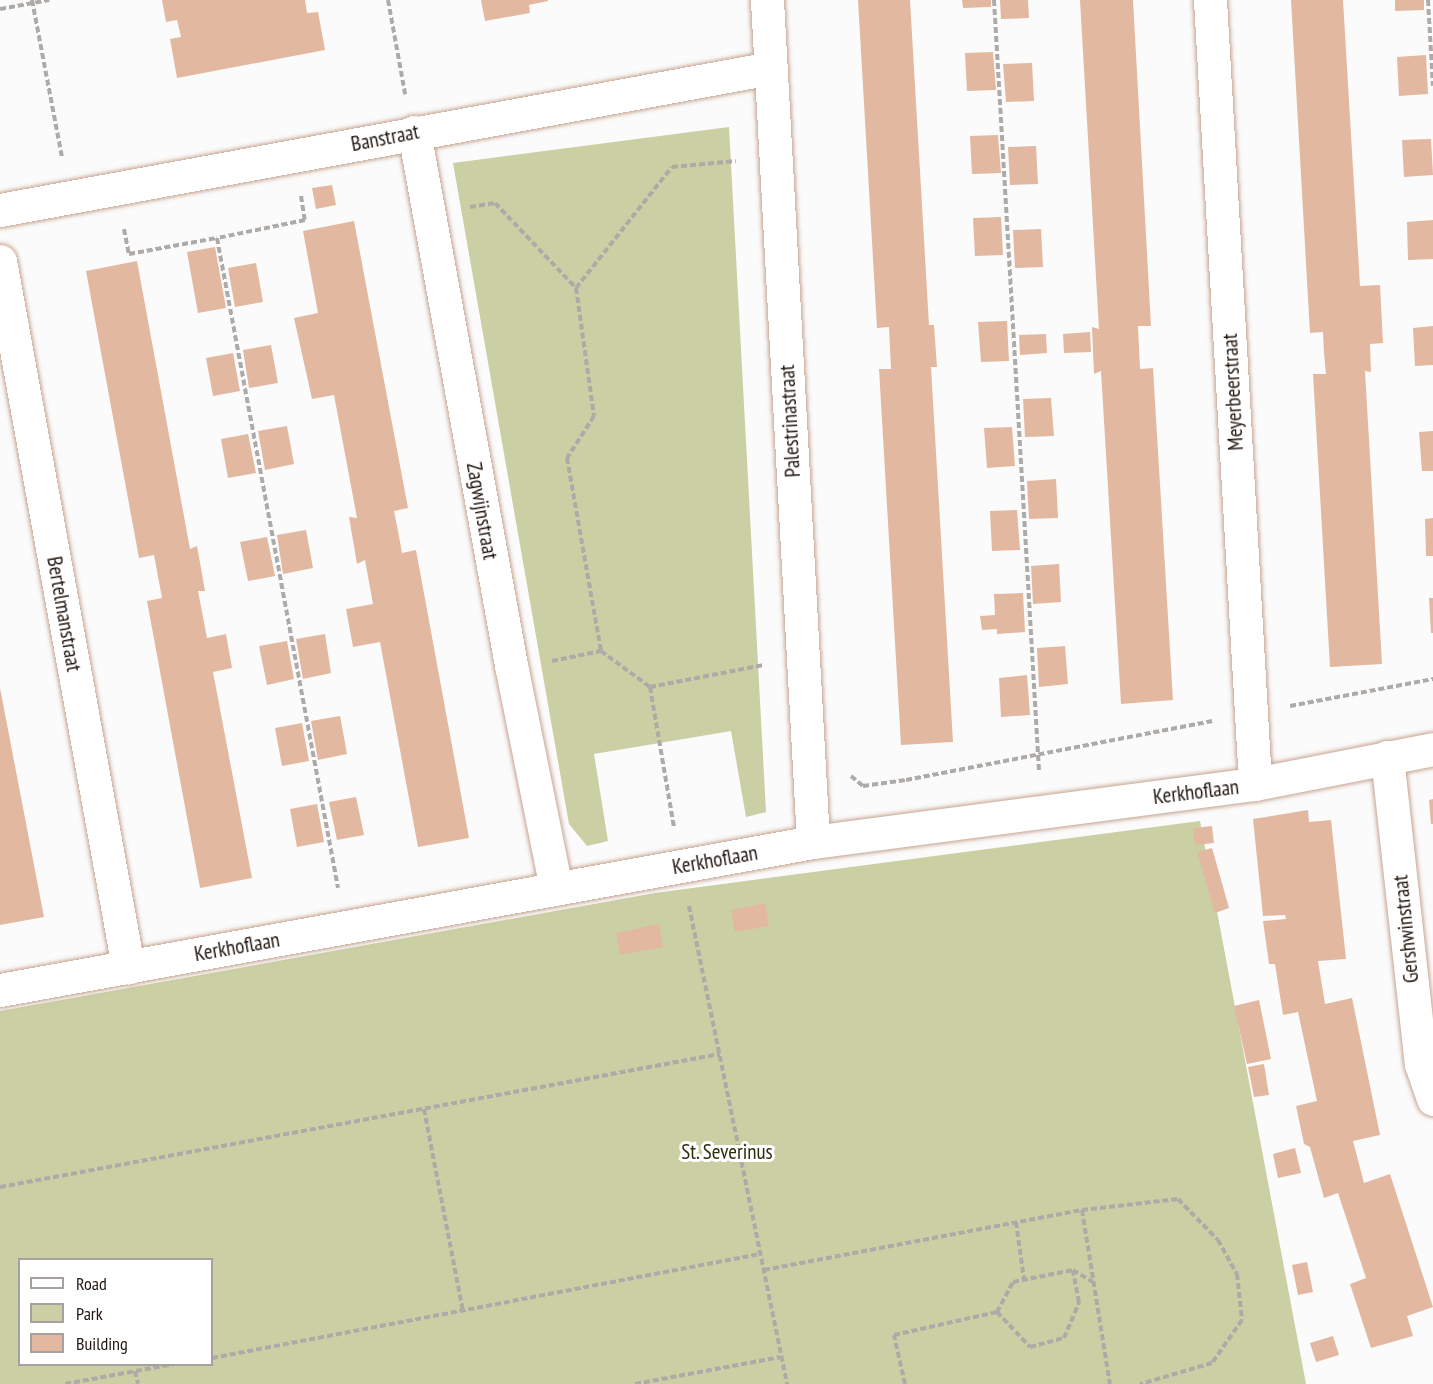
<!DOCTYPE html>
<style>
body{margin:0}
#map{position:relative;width:1433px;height:1384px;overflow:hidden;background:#fbfbfb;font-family:"PT Sans Narrow",sans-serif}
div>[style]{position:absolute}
.green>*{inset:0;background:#cbcfa4}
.building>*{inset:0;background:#e3b8a0}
.path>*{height:4px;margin-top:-2px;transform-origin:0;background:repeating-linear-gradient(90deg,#aeaaa7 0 6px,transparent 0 9px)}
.roads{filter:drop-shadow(0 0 2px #c6a491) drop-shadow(0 0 2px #c6a491)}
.minor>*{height:33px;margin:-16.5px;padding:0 16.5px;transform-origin:16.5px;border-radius:16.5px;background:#fff}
span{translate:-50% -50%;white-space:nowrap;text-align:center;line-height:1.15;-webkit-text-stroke:6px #fff;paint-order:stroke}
.street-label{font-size:21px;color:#21150e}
.park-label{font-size:21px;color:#2d2f0c}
.legend{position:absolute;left:18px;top:1258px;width:195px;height:108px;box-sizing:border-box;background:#fff;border:2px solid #a6a19f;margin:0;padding:8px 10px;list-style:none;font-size:18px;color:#21150e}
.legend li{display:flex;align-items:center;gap:12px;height:30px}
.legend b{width:30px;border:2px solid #a6a19f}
</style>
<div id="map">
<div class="green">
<i style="clip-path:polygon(729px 127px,766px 812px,746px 817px,731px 731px,594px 754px,608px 841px,587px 846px,569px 824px,453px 163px)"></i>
<i style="clip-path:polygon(evenodd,1200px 821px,1306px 1384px,0 1384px,0 1011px,655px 893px,1200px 821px,20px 1260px,212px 1260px,212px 1364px,20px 1364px,20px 1260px)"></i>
</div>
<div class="building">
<i style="clip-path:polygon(162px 0,305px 0,307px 13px,318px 12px,325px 50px,177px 78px,170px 39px,181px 37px,177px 20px,166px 22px)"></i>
<i style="clip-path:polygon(481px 0,548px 0,548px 1px,529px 5px,530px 13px,485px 21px)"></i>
<i style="clip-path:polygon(858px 0,910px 0,929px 325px,934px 325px,937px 367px,931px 367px,953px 742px,901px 745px,879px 369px,891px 369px,889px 327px,877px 328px)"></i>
<i style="clip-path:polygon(962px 0,991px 0,991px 7px,963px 8px)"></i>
<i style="clip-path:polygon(1000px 0,1028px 0,1029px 18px,1001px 19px)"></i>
<i style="clip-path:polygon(1080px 0,1133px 0,1151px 326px,1138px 326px,1139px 347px,1140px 369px,1153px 368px,1173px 700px,1121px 704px,1101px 371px,1094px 374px,1092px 327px,1099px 329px)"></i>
<i style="clip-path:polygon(1291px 0,1343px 0,1360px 286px,1380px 285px,1383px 343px,1370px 344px,1371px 372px,1365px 371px,1382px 664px,1330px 667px,1313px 374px,1326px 374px,1324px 353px,1323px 332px,1310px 333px)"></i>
<i style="clip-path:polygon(1395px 0,1424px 0,1424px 10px,1395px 11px)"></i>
<i style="clip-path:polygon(993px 52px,996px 90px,967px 91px,965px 53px)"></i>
<i style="clip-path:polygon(1426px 55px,1428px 94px,1399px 96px,1397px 57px)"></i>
<i style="clip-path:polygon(1032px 63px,1034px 101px,1006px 102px,1003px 64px)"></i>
<i style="clip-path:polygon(998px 135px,1001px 173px,972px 174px,970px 136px)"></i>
<i style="clip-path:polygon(1431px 139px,1433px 175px,1404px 177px,1402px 140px)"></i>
<i style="clip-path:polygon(1036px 146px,1038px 184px,1010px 185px,1008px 147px)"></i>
<i style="clip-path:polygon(332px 185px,336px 205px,316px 209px,312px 188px)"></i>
<i style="clip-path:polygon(1001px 217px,1003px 255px,975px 256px,973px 218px)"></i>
<i style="clip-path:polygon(1433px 220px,1433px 259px,1408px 260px,1407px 222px)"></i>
<i style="clip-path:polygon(354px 221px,408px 508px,394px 511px,398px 531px,402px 553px,416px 550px,469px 838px,418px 847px,380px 642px,353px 647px,346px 609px,373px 604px,365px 560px,357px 564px,349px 517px,357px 518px,334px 395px,312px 399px,294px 318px,318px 313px,303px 231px)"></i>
<i style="clip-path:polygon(1041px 229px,1043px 267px,1015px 268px,1013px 230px)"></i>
<i style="clip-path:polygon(215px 247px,226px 308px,198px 313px,187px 252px)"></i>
<i style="clip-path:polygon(137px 261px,190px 549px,197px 546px,201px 568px,205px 591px,198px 591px,207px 638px,226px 634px,232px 668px,213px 672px,252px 878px,200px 888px,147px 601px,162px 598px,154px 555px,139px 558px,86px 271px)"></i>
<i style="clip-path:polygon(256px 263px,263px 302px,235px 307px,228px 268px)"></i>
<i style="clip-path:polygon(1007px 321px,1009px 361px,981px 362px,978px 322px)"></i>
<i style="clip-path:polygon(1433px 326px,1433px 365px,1415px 366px,1413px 328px)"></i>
<i style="clip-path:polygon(1090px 332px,1091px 352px,1064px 353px,1063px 334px)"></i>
<i style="clip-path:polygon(1046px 334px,1047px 353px,1020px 355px,1019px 335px)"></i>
<i style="clip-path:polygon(271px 345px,278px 383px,249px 388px,243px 350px)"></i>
<i style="clip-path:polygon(233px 353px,240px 391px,213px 396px,206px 358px)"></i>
<i style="clip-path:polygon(1051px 398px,1054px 436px,1025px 437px,1023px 399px)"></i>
<i style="clip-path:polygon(287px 426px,294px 464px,265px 470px,258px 431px)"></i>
<i style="clip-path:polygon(1012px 427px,1015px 466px,987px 468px,984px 428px)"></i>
<i style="clip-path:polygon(1433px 431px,1433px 471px,1422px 471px,1419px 432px)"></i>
<i style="clip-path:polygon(248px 434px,256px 473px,228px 478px,221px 439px)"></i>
<i style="clip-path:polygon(1056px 479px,1058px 518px,1029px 519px,1027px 481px)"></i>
<i style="clip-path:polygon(1017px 510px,1020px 550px,992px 551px,990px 511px)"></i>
<i style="clip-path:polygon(1433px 518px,1433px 556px,1426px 556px,1425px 519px)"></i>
<i style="clip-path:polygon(306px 530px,313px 568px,283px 574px,277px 535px)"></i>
<i style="clip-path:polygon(267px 537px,275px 576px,248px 581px,240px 542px)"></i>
<i style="clip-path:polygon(1059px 564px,1061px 602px,1033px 604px,1031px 566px)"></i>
<i style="clip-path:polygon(1023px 593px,1025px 632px,997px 634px,997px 629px,982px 630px,980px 616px,995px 615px,994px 594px)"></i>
<i style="clip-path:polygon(1429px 598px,1433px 598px,1433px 633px,1431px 633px)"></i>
<i style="clip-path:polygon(325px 634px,331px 673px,303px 679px,296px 639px)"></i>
<i style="clip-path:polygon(287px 641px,294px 679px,267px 685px,259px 646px)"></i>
<i style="clip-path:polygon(1065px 646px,1068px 684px,1039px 687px,1037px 648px)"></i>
<i style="clip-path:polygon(1027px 675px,1030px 715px,1001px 717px,999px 678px)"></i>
<i style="clip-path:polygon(0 688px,44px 917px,0 925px)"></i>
<i style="clip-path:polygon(340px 716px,347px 754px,318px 760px,311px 721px)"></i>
<i style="clip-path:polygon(302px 723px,309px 761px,282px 766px,275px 728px)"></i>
<i style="clip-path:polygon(356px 797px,364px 835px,337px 840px,329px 802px)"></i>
<i style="clip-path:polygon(1433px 799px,1433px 824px,1431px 824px,1429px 800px)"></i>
<i style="clip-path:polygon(317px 804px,324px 842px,297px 847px,290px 809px)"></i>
<i style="clip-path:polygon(1308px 810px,1309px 822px,1331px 820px,1346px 959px,1318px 961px,1325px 1004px,1352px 998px,1380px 1135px,1353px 1141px,1364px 1183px,1390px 1174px,1433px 1307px,1407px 1316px,1413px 1336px,1371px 1348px,1350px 1284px,1366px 1278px,1338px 1193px,1324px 1198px,1310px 1147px,1304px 1144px,1296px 1106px,1317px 1101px,1298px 1012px,1283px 1015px,1275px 964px,1269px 964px,1263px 921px,1286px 919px,1285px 915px,1263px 916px,1253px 819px)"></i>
<i style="clip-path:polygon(1212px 826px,1214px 843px,1195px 845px,1193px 828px)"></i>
<i style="clip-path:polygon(1212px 848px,1229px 908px,1215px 913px,1197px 852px)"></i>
<i style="clip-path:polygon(765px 903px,769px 926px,735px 932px,731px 910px)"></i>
<i style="clip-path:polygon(659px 924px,663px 947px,620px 955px,616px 933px)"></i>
<i style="clip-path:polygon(1259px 1000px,1271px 1059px,1247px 1064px,1234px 1006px)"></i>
<i style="clip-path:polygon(1264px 1064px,1269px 1095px,1254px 1097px,1248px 1067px)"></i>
<i style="clip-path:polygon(1295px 1148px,1301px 1173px,1278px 1178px,1273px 1154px)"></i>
<i style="clip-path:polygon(1307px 1262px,1313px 1292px,1298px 1295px,1292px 1265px)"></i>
<i style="clip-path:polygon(1333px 1336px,1339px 1355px,1316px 1362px,1310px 1343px)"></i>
</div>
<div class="path">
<i style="left:32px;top:0;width:161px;rotate:79.2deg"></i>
<i style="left:388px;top:0;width:96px;rotate:79.7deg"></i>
<i style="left:994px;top:0;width:773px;rotate:86.66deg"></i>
<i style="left:1428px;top:0;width:86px;rotate:86.7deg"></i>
<i style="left:0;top:9px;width:50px;rotate:-10.4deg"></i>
<i style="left:301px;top:196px;width:24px;rotate:81deg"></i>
<i style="left:305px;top:220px;width:90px;rotate:168.4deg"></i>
<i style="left:217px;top:238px;width:661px;rotate:79.45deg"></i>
<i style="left:470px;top:207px;width:25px;rotate:-9deg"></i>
<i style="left:495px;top:203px;width:117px;rotate:46.4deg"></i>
<i style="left:576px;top:288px;width:129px;rotate:82deg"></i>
<i style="left:594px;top:416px;width:50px;rotate:122.7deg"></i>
<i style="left:567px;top:458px;width:196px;rotate:80deg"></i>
<i style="left:601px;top:651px;width:61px;rotate:36.3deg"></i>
<i style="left:650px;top:687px;width:143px;rotate:80.3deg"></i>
<i style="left:124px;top:229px;width:25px;rotate:79deg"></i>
<i style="left:129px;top:254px;width:89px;rotate:-10.3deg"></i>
<i style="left:576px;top:288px;width:154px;rotate:-51.6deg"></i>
<i style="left:672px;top:167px;width:64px;rotate:-5.4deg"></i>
<i style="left:552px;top:661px;width:50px;rotate:-11.5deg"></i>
<i style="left:650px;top:687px;width:116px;rotate:-10.9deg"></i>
<i style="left:1290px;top:706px;width:146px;rotate:-10.7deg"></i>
<i style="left:851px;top:776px;width:16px;rotate:40deg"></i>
<i style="left:863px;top:786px;width:43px;rotate:-7.9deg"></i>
<i style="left:906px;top:780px;width:312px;rotate:-10.9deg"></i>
<i style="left:689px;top:906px;width:488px;rotate:78.4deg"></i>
<i style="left:424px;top:1109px;width:207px;rotate:79.1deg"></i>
<i style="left:0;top:1187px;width:732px;rotate:-10.47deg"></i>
<i style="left:1082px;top:1210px;width:176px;rotate:80.9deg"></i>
<i style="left:1016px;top:1222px;width:59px;rotate:82.1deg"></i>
<i style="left:764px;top:1270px;width:324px;rotate:-10.7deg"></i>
<i style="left:1082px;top:1210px;width:97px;rotate:-6.5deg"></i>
<i style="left:1178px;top:1199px;width:57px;rotate:45.7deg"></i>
<i style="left:1218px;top:1240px;width:39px;rotate:61deg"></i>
<i style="left:1237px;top:1274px;width:46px;rotate:83.8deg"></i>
<i style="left:1242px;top:1320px;width:52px;rotate:124.9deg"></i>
<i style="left:1212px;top:1363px;width:75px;rotate:163.7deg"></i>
<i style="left:997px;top:1312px;width:48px;rotate:46.7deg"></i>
<i style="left:1030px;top:1347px;width:35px;rotate:-15deg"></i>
<i style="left:1064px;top:1338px;width:39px;rotate:-67deg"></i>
<i style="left:1079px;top:1302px;width:32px;rotate:-101deg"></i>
<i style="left:212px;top:1358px;width:558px;rotate:-10.75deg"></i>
<i style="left:135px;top:1371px;width:13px;rotate:77deg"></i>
<i style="left:65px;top:1384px;width:111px;rotate:-10.4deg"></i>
<i style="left:635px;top:1384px;width:148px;rotate:-10.5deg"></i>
<i style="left:905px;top:1384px;width:50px;rotate:-102.7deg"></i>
<i style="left:894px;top:1335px;width:106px;rotate:-12.6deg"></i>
<i style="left:997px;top:1312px;width:34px;rotate:-62deg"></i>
<i style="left:1013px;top:1282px;width:61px;rotate:-11.3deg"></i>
<i style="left:1073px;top:1270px;width:23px;rotate:31deg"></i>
</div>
<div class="roads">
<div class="minor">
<i style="left:767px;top:0;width:843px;rotate:86.87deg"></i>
<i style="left:1210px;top:0;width:785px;rotate:86.71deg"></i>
<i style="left:414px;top:132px;width:547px;rotate:79.68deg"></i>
<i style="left:512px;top:670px;width:223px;rotate:78.6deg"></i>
<i style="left:0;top:210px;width:784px;rotate:-10.44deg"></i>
<i style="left:0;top:261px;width:718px;rotate:79.72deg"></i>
<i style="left:1387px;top:757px;width:309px;rotate:83.7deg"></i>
<i style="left:1421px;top:1064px;width:37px;rotate:71deg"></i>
<i style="left:0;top:990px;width:826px;rotate:-10.32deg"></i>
<i style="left:813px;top:842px;width:446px;rotate:-7.5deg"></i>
<i style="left:1255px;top:784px;width:181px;rotate:-11.1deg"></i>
</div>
</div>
<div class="street-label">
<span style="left:385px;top:138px;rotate:-11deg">Banstraat</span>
<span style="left:1233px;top:392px;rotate:-93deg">Meyerbeerstraat</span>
<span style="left:790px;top:421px;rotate:-93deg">Palestrinastraat</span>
<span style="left:482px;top:511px;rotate:80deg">Zagwijnstraat</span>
<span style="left:64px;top:614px;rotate:80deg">Bertelmanstraat</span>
<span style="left:1196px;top:792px;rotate:-7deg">Kerkhoflaan</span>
<span style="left:715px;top:860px;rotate:-10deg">Kerkhoflaan</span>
<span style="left:1406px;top:929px;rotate:-96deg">Gershwinstraat</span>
<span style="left:237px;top:947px;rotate:-10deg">Kerkhoflaan</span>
</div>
<div class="park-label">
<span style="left:727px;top:1152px">St. Severinus</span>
</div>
<ul class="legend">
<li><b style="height:8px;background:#fff"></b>Road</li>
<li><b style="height:16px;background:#cbcfa4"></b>Park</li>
<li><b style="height:16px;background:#e3b8a0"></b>Building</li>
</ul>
</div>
